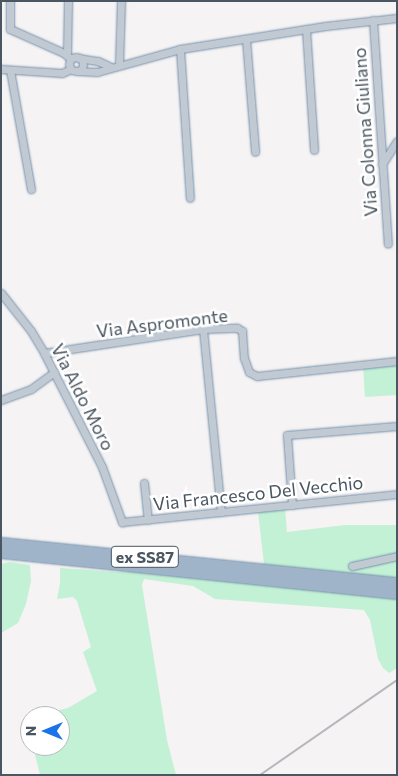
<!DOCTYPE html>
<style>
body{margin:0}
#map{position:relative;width:398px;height:776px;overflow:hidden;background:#f5f3f3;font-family:Commissioner,sans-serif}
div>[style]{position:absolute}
.green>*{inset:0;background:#c3f1d5}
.roads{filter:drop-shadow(0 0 1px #7690ad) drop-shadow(0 0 1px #7690ad)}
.minor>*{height:7px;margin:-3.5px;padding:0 3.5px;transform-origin:3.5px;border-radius:3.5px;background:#c1cad2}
.minor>.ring{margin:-3.5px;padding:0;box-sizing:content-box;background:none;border:7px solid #c1cad2;border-radius:50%}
.trunk>*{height:11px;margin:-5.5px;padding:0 5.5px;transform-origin:5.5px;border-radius:5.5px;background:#9fb4c9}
.rail>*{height:2px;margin:-1px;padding:0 1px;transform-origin:1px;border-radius:1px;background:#b5b8bd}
span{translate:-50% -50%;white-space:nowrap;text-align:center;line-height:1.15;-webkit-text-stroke:5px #fff;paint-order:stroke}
.shield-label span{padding:1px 4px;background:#fff;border:1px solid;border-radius:4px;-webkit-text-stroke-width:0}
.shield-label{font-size:16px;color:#4a5661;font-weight:700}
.street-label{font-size:18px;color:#4a5661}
.frame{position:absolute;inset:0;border:2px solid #4a5661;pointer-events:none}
.north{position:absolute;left:20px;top:706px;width:50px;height:50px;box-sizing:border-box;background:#fff;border:1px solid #b7bbc0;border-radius:50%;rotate:270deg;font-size:14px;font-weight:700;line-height:20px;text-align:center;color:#4a5661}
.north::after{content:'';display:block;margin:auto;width:18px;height:22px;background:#1a73e8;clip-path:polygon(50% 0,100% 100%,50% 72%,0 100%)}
</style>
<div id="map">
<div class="green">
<i style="clip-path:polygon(397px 363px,397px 395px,365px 397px,363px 367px)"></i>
<i style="clip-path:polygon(285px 508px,287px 532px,345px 525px,397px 525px,397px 668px,389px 673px,383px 668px,378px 659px,370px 620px,364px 610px,215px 599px,193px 586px,144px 579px,142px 585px,167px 740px,176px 775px,40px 775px,33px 746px,60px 746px,60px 716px,33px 716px,68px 708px,97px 691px,83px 652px,91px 647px,77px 601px,73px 597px,57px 599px,60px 583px,60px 568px,119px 572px,264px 564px,258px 512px)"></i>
<i style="clip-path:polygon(9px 562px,30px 565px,31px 581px,26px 604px,18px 623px,1px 633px,1px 564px)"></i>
</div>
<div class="roads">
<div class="minor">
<i style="left:10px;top:1px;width:28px;rotate:90deg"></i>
<i style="left:10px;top:29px;width:59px;rotate:24deg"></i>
<i style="left:64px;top:53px;width:9px;rotate:41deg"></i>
<i style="left:373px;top:20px;width:224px;rotate:86.2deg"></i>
<i style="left:306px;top:29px;width:121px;rotate:86.2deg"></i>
<i style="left:246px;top:39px;width:113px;rotate:85.4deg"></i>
<i style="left:180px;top:49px;width:149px;rotate:86.2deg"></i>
<i style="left:67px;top:54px;width:53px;rotate:-88.9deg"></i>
<i class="ring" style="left:69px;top:57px;width:7px;height:7px"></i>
<i style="left:78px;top:58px;width:20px;rotate:9deg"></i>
<i style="left:98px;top:61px;width:14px;rotate:25deg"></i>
<i style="left:119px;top:65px;width:64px;rotate:-88.2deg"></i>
<i style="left:1px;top:69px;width:61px;rotate:3.8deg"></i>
<i style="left:62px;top:73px;width:10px;rotate:-24deg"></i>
<i style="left:10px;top:70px;width:121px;rotate:80deg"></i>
<i style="left:78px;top:71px;width:19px;rotate:3deg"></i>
<i style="left:97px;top:72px;width:86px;rotate:-15.5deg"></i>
<i style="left:180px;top:49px;width:147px;rotate:-9deg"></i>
<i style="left:325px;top:26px;width:72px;rotate:-6.3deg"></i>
<i style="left:382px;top:164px;width:27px;rotate:-57deg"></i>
<i style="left:1px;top:293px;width:48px;rotate:51.7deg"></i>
<i style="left:31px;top:331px;width:26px;rotate:59deg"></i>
<i style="left:44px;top:353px;width:128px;rotate:63deg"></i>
<i style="left:102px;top:467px;width:59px;rotate:70deg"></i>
<i style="left:122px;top:522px;width:276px;rotate:-5.8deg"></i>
<i style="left:203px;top:329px;width:184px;rotate:84.4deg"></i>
<i style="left:44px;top:353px;width:161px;rotate:-8.6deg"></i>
<i style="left:203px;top:329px;width:34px;rotate:-2deg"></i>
<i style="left:237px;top:328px;width:6px;rotate:31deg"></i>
<i style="left:242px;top:331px;width:27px;rotate:86deg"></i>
<i style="left:244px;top:358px;width:15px;rotate:70deg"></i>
<i style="left:249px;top:372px;width:9px;rotate:27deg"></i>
<i style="left:257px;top:376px;width:141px;rotate:-6.1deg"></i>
<i style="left:1px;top:400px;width:32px;rotate:-20deg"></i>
<i style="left:31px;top:389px;width:29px;rotate:-36deg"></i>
<i style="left:144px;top:483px;width:37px;rotate:84deg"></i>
<i style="left:292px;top:505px;width:70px;rotate:-94.1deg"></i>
<i style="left:287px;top:435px;width:110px;rotate:-4.7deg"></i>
<i style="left:352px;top:566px;width:46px;rotate:-12.5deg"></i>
</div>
<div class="trunk">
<i style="left:1px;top:543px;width:398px;rotate:5.8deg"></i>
<i style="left:1px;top:552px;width:398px;rotate:5.9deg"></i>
</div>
</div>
<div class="rail">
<i style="left:260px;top:775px;width:167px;rotate:-34.7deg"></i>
</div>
<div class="shield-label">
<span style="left:145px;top:557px">ex SS87</span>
</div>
<div class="street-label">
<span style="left:365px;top:132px;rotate:-94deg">Via Colonna Giuliano</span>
<span style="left:162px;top:323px;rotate:-7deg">Via Aspromonte</span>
<span style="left:83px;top:397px;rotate:63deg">Via Aldo Moro</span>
<span style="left:258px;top:493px;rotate:-6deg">Via Francesco Del Vecchio</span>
</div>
<div class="frame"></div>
<div class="north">N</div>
</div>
